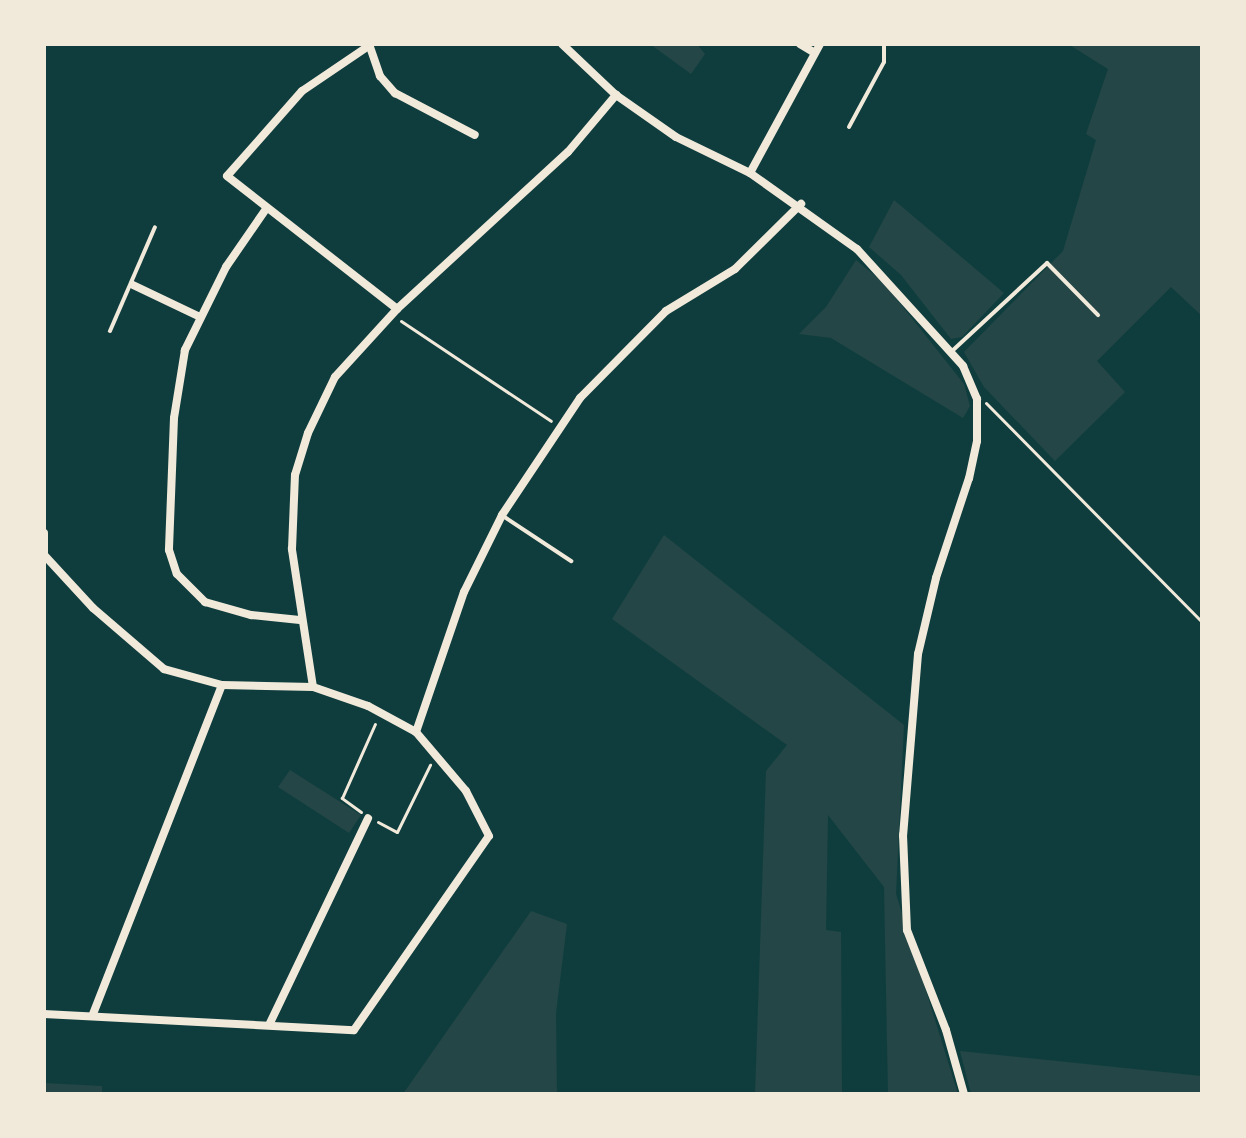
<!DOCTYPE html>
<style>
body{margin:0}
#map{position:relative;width:1246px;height:1138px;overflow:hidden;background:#0f3d3e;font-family:"Archivo Narrow",sans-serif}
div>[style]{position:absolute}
.green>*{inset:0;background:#244646}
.path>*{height:3px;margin:-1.5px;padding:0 1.5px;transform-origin:1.5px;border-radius:1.5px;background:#f1e9da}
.service>*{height:4px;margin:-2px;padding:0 2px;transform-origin:2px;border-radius:2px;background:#f1e9da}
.minor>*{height:8px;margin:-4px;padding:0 4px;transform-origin:4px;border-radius:4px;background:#f1e9da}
span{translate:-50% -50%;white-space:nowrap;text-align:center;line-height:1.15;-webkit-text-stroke:8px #f1e9da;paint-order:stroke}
.frame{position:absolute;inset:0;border:46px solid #f1e9da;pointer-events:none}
</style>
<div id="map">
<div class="green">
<i style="clip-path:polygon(650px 44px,697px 44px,705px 54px,691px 74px)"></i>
<i style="clip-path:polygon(1068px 44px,1202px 44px,1202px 316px,1171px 287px,1097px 361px,1125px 392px,1055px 461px,984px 387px,964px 352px,1063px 251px,1096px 140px,1086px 134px,1108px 69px)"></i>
<i style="clip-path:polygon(894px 200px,1004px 293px,962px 337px,951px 339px,901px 275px,869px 247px)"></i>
<i style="clip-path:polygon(856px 260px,884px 283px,964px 384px,970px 406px,963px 418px,831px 338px,799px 334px,826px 307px)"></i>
<i style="clip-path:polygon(664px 535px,904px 725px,896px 894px,958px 1094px,888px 1094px,884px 887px,828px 815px,826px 930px,841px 932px,842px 1094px,755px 1094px,766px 771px,787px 745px,612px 619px)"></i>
<i style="clip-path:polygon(290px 770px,361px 815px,349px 833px,278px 787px)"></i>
<i style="clip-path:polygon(531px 911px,567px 924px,556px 1013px,557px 1094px,403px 1094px)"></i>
<i style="clip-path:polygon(960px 1051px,1202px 1076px,1202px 1094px,971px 1094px)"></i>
<i style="clip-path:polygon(44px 1083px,102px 1086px,102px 1094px,44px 1094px)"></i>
</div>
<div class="path">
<i style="left:401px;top:321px;width:180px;rotate:33.7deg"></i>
<i style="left:986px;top:403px;width:308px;rotate:45.4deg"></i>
<i style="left:361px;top:812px;width:24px;rotate:-144deg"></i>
<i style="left:342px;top:798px;width:81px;rotate:-66deg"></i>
<i style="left:378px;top:822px;width:21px;rotate:28deg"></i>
<i style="left:397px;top:832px;width:75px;rotate:-63.8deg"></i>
</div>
<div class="service">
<i style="left:849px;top:127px;width:74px;rotate:-61.7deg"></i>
<i style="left:884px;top:62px;width:18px;rotate:-90deg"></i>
<i style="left:110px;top:331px;width:113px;rotate:-66.6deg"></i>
<i style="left:951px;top:352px;width:131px;rotate:-42.8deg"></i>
<i style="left:1047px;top:263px;width:73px;rotate:45.6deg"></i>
<i style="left:503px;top:516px;width:82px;rotate:33.5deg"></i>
</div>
<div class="minor">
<i style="left:369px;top:44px;width:34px;rotate:71deg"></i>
<i style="left:380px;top:76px;width:23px;rotate:49deg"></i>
<i style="left:395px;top:93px;width:90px;rotate:27.7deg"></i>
<i style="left:562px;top:44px;width:74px;rotate:43.4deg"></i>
<i style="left:616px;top:95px;width:73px;rotate:35deg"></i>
<i style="left:676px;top:137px;width:82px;rotate:25.9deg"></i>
<i style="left:750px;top:173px;width:131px;rotate:35.4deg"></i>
<i style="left:857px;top:249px;width:158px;rotate:47.8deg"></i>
<i style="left:963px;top:366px;width:36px;rotate:67deg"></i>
<i style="left:977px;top:399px;width:42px;rotate:90deg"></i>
<i style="left:977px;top:441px;width:38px;rotate:102deg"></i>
<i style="left:969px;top:478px;width:105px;rotate:108.3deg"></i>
<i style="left:936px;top:578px;width:78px;rotate:103.3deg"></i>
<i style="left:918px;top:654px;width:182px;rotate:94.7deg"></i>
<i style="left:903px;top:835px;width:95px;rotate:87.6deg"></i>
<i style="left:907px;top:930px;width:107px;rotate:68.7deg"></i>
<i style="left:946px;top:1030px;width:66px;rotate:74.3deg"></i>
<i style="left:800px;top:44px;width:17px;rotate:31deg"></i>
<i style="left:370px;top:45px;width:82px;rotate:145.9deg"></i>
<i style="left:302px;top:91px;width:113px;rotate:131.4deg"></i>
<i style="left:227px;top:176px;width:216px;rotate:38deg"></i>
<i style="left:750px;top:173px;width:147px;rotate:-61.5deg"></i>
<i style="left:266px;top:209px;width:70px;rotate:124.6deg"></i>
<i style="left:226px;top:267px;width:93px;rotate:116.3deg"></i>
<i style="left:185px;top:350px;width:69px;rotate:99.2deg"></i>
<i style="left:174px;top:418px;width:132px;rotate:92.2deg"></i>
<i style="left:169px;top:550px;width:25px;rotate:72deg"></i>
<i style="left:177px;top:574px;width:40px;rotate:45deg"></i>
<i style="left:205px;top:602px;width:48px;rotate:15.8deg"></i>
<i style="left:251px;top:615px;width:49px;rotate:5.8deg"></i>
<i style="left:133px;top:285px;width:72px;rotate:25.5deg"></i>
<i style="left:44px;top:533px;width:24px;rotate:90deg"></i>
<i style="left:313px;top:687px;width:140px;rotate:-98.7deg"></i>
<i style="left:292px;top:549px;width:74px;rotate:-87.7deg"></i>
<i style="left:295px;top:475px;width:44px;rotate:-72.8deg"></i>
<i style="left:308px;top:433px;width:62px;rotate:-64.3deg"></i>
<i style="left:335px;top:377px;width:92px;rotate:-47.6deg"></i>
<i style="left:397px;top:309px;width:232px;rotate:-42.6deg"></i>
<i style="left:568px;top:152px;width:75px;rotate:-49.9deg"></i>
<i style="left:416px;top:732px;width:148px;rotate:-71.1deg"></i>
<i style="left:464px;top:592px;width:86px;rotate:-63.7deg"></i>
<i style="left:502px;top:515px;width:141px;rotate:-56.3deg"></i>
<i style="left:580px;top:398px;width:122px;rotate:-45.3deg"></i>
<i style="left:666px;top:311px;width:81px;rotate:-31.3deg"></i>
<i style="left:735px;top:269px;width:93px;rotate:-44.6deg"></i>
<i style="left:44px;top:1014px;width:310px;rotate:3deg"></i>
<i style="left:354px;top:1030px;width:236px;rotate:-55.2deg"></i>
<i style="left:489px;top:836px;width:51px;rotate:-117.1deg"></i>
<i style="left:466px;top:791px;width:77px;rotate:-130.3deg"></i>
<i style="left:416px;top:732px;width:55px;rotate:-151.6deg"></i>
<i style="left:368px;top:706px;width:58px;rotate:-160.9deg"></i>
<i style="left:313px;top:687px;width:91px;rotate:-178.7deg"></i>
<i style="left:222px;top:685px;width:60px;rotate:-164.6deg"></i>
<i style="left:164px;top:669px;width:94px;rotate:-139.3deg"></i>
<i style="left:93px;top:608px;width:71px;rotate:-132.7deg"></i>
<i style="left:93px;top:1014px;width:353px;rotate:-68.6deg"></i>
<i style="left:270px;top:1023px;width:227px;rotate:-64.4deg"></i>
</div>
<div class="frame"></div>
</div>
